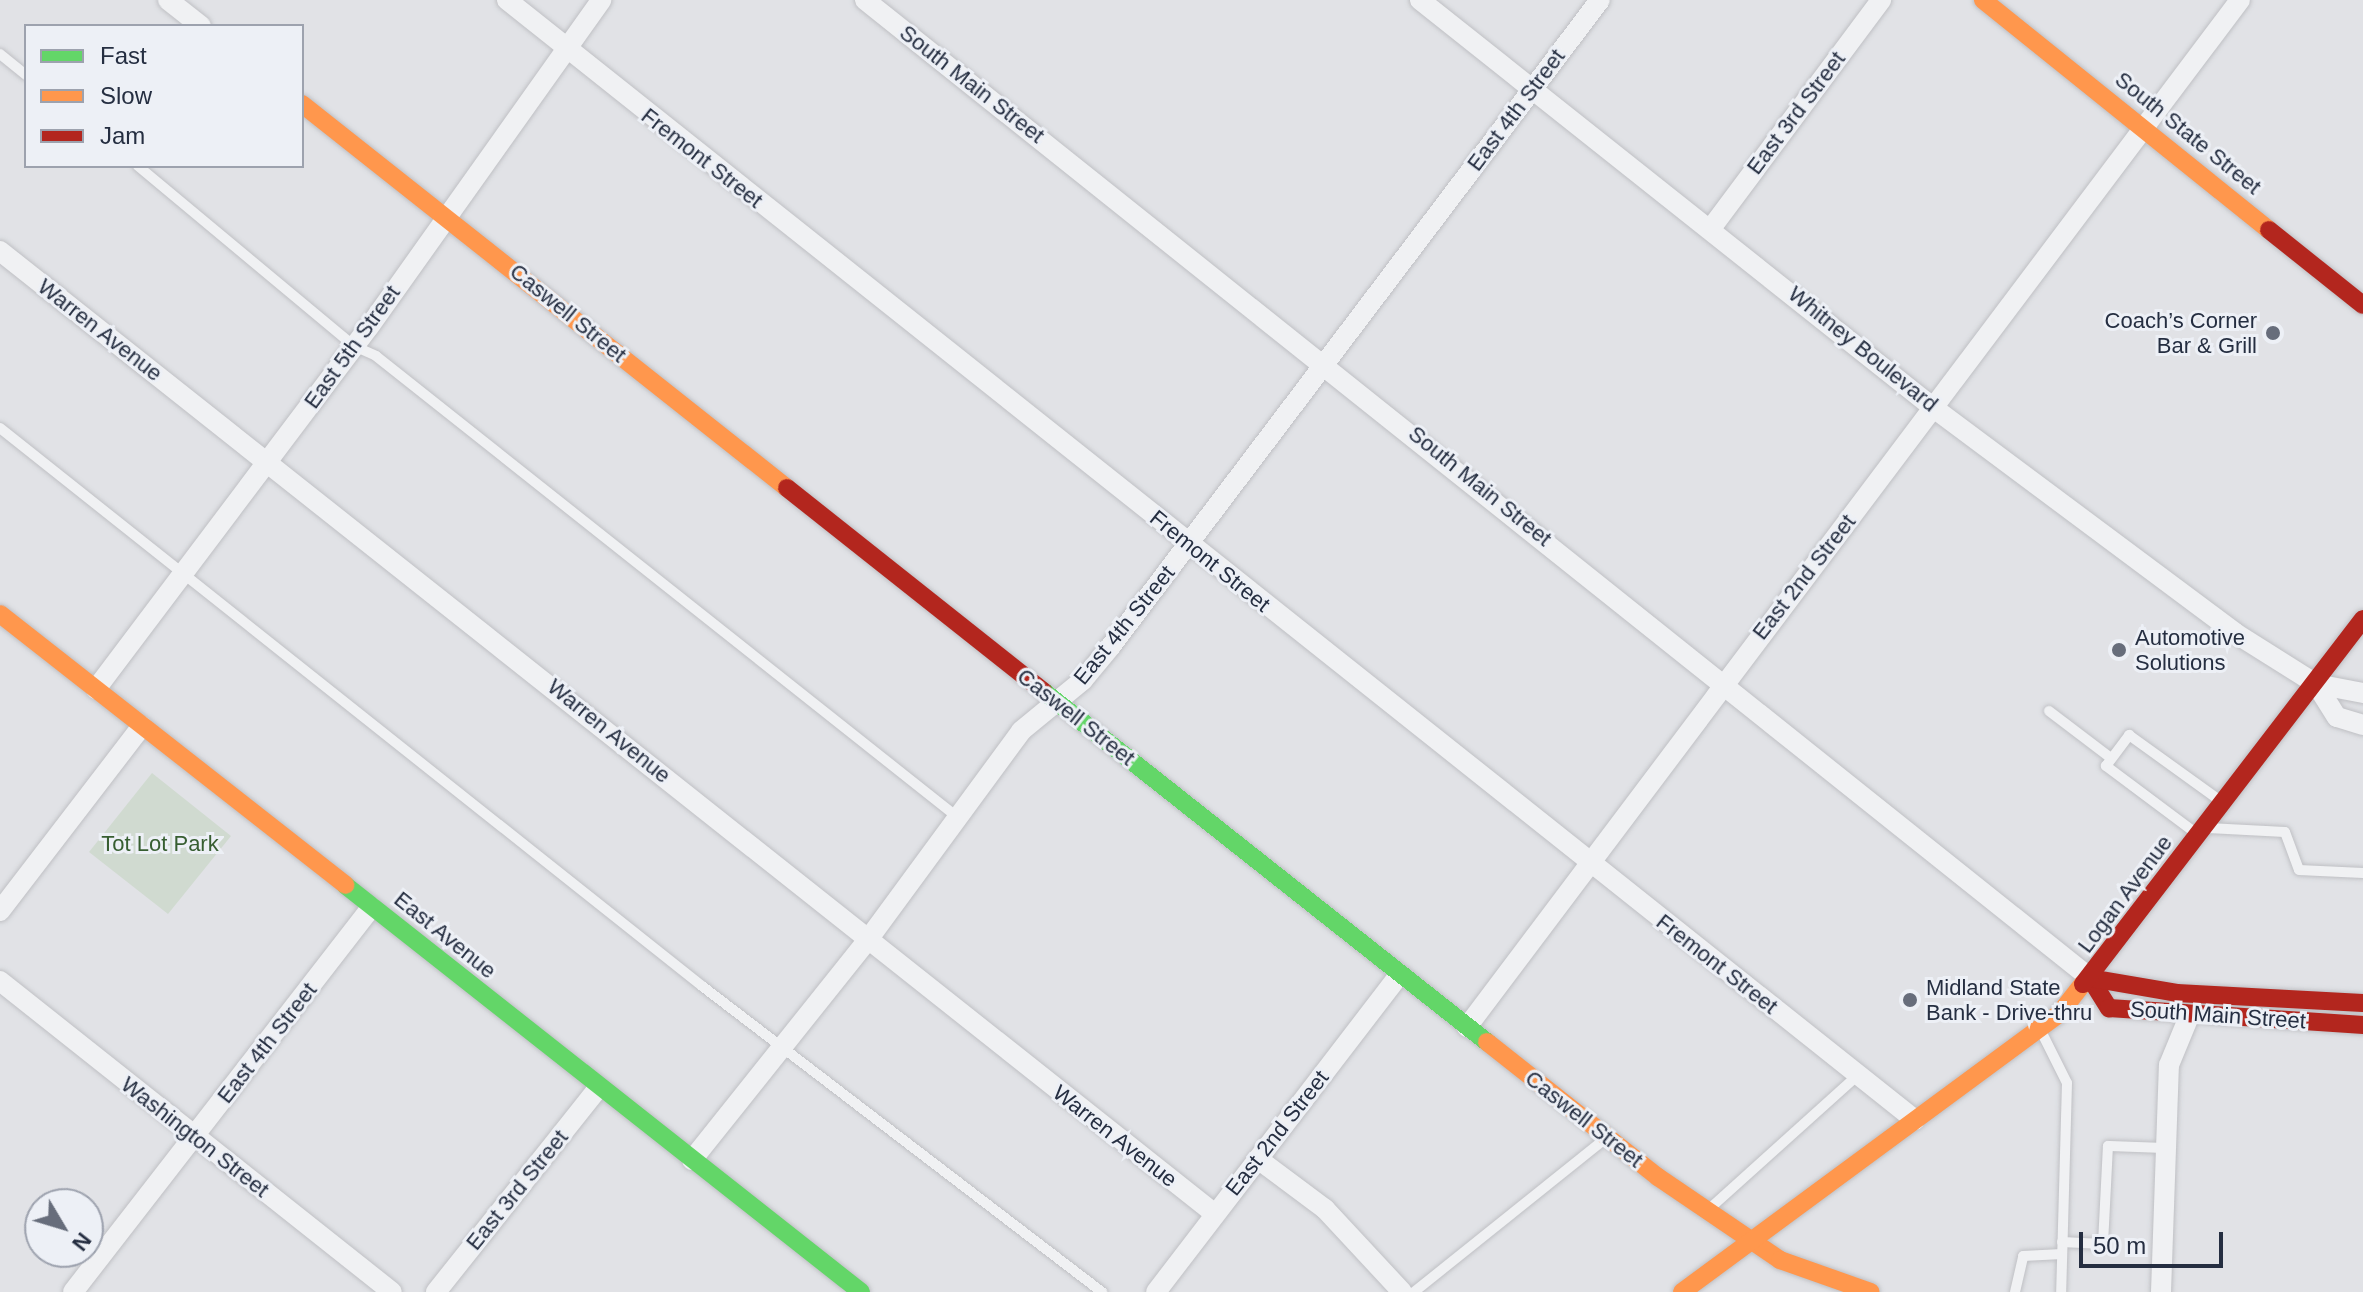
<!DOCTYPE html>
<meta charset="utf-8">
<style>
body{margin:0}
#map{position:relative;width:2363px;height:1292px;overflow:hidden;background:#e1e2e6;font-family:Helvetica,sans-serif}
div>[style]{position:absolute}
.green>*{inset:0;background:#d0dad0}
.roads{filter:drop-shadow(0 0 2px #bfc0c4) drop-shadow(0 0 2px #bfc0c4)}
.lane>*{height:10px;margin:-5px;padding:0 5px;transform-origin:5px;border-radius:5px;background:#f0f1f3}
.street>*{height:20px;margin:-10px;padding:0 10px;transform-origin:10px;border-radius:10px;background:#f0f1f3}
.fast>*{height:18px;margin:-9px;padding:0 9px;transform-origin:9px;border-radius:9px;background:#63d668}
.slow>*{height:18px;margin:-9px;padding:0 9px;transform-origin:9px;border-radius:9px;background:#ff974d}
.jam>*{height:18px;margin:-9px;padding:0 9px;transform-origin:9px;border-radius:9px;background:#b3261e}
.dots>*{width:22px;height:22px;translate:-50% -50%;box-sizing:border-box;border:4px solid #edf0f6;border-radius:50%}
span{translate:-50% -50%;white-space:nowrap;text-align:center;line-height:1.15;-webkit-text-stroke:6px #edf0f6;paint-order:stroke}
.street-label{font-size:22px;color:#252e41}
.poi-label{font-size:22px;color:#252e41}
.right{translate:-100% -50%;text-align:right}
.left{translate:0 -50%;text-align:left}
.park-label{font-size:22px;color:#375e31}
.legend{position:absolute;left:24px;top:24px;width:280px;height:144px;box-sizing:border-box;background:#edf0f6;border:2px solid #9da2ae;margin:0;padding:10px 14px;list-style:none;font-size:24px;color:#252e41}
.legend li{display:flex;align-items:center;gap:16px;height:40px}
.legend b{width:40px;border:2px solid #9da2ae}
.north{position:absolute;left:24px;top:1188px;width:80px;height:80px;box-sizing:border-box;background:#edf0f6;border:2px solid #9da2ae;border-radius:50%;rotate:128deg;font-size:22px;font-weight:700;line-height:32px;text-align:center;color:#252e41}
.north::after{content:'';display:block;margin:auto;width:28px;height:36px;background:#676d7b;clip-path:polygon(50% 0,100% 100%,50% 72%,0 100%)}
.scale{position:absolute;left:2079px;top:1232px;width:144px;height:36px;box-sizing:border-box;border:4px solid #252e41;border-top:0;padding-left:10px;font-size:24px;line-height:28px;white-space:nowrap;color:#252e41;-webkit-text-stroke:6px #edf0f6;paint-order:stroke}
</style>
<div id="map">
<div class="green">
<i style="clip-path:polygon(152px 773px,231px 836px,168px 914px,89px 852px)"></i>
</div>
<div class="roads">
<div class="lane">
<i style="left:0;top:54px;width:33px;rotate:39deg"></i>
<i style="left:138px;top:166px;width:281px;rotate:39.8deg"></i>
<i style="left:354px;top:346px;width:24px;rotate:24deg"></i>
<i style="left:376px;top:356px;width:740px;rotate:38.42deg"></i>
<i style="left:0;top:428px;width:897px;rotate:38.48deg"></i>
<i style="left:702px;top:986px;width:504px;rotate:37.42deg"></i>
<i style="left:2049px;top:711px;width:78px;rotate:37.2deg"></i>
<i style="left:2208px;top:828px;width:77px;rotate:3deg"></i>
<i style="left:2285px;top:832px;width:40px;rotate:69.8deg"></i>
<i style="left:2299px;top:870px;width:64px;rotate:2.7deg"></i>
<i style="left:2197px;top:834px;width:114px;rotate:-143.2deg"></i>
<i style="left:2106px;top:766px;width:39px;rotate:-53deg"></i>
<i style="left:2129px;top:735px;width:111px;rotate:35.8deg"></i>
<i style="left:2040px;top:1029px;width:60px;rotate:63.4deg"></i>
<i style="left:2067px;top:1083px;width:209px;rotate:91.6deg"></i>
<i style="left:1708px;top:1210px;width:202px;rotate:-42deg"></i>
<i style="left:2062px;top:1242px;width:41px;rotate:2.8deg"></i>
<i style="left:2103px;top:1244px;width:98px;rotate:-87.1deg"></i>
<i style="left:2108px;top:1146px;width:58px;rotate:2deg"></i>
<i style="left:1414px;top:1292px;width:245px;rotate:-38.7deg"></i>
<i style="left:2015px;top:1292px;width:37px;rotate:-77deg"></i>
<i style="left:2023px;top:1256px;width:39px;rotate:-3deg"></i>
</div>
<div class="street">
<i style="left:168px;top:0;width:42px;rotate:38.2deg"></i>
<i style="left:507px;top:0;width:1799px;rotate:38.5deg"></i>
<i style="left:865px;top:0;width:1568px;rotate:38.6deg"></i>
<i style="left:1420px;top:0;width:658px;rotate:38.46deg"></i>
<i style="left:1935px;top:409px;width:374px;rotate:36.7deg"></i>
<i style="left:2235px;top:633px;width:96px;rotate:32.2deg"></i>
<i style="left:2316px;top:684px;width:48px;rotate:10.8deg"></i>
<i style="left:1712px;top:227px;width:283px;rotate:-53.3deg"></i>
<i style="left:0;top:251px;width:1550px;rotate:38.4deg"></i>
<i style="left:2316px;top:684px;width:39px;rotate:58deg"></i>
<i style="left:2337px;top:717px;width:27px;rotate:17deg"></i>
<i style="left:96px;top:689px;width:453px;rotate:-53deg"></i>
<i style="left:369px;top:327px;width:401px;rotate:-54.6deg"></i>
<i style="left:0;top:911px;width:233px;rotate:-52.5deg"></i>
<i style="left:0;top:981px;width:500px;rotate:38.43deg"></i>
<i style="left:1467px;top:1027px;width:1285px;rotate:-53.03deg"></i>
<i style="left:1258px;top:1159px;width:84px;rotate:36.7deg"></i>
<i style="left:1325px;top:1209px;width:113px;rotate:47.1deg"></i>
<i style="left:692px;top:1160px;width:280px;rotate:-51.4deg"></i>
<i style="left:867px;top:941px;width:260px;rotate:-53.7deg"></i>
<i style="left:1021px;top:731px;width:80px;rotate:-39.4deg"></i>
<i style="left:1083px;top:680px;width:44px;rotate:-50.5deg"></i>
<i style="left:1111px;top:646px;width:810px;rotate:-52.88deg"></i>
<i style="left:73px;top:1292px;width:487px;rotate:-52.2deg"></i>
<i style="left:436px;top:1292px;width:260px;rotate:-51.5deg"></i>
<i style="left:1156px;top:1292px;width:399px;rotate:-52.5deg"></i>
<i style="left:2161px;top:1292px;width:227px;rotate:-88deg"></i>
<i style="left:2169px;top:1065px;width:55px;rotate:-67.6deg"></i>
</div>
<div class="fast">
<i style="left:1043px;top:691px;width:566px;rotate:38.33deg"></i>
<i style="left:345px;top:885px;width:657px;rotate:38.26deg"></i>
</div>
<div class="slow">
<i style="left:1983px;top:0;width:367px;rotate:38.8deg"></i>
<i style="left:302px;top:104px;width:619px;rotate:38.37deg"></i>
<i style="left:0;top:614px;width:439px;rotate:38.1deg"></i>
<i style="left:1487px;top:1042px;width:218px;rotate:38.3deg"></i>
<i style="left:1658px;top:1177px;width:148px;rotate:34.2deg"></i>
<i style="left:1780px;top:1260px;width:96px;rotate:19.4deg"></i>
<i style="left:1682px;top:1292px;width:470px;rotate:-36.4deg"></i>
<i style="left:2060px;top:1013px;width:37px;rotate:-52deg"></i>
</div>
<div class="jam">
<i style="left:2269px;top:230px;width:120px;rotate:38.6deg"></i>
<i style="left:787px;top:488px;width:327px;rotate:38.4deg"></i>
<i style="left:2090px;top:978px;width:36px;rotate:58deg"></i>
<i style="left:2109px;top:1008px;width:255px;rotate:3.8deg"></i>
<i style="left:2090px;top:978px;width:88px;rotate:9.8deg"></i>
<i style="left:2177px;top:993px;width:186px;rotate:3.1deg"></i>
<i style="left:2083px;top:984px;width:460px;rotate:-52.5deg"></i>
</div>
</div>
<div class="dots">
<i style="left:2273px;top:333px;background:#676d7b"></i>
<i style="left:2119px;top:650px;background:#676d7b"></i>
<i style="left:1910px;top:1000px;background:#676d7b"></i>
</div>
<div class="street-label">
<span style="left:972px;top:84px;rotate:38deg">South Main Street</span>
<span style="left:1516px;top:110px;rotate:-53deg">East 4th Street</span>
<span style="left:1796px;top:113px;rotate:-53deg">East 3rd Street</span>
<span style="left:2188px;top:133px;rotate:39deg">South State Street</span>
<span style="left:702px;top:158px;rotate:38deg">Fremont Street</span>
<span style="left:568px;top:313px;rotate:39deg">Caswell Street</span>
<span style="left:100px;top:330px;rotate:38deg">Warren Avenue</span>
<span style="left:352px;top:347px;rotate:-54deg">East 5th Street</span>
<span style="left:1863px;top:349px;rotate:39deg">Whitney Boulevard</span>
<span style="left:1480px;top:486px;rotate:39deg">South Main Street</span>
<span style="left:1210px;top:561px;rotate:39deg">Fremont Street</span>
<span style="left:1804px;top:577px;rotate:-52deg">East 2nd Street</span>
<span style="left:1124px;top:625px;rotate:-51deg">East 4th Street</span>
<span style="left:1076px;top:717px;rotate:38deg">Caswell Street</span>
<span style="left:609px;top:731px;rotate:39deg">Warren Avenue</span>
<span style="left:2125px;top:894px;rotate:-53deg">Logan Avenue</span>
<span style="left:445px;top:935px;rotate:39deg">East Avenue</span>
<span style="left:1717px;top:964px;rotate:38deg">Fremont Street</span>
<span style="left:2218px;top:1015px;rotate:4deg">South Main Street</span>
<span style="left:267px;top:1043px;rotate:-52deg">East 4th Street</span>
<span style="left:1584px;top:1119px;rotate:38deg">Caswell Street</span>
<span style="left:1277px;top:1133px;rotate:-52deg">East 2nd Street</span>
<span style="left:1115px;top:1136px;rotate:38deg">Warren Avenue</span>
<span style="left:195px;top:1137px;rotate:38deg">Washington Street</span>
<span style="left:517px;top:1190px;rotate:-51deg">East 3rd Street</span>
</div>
<div class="poi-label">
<span class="right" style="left:2257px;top:333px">Coach’s Corner<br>Bar &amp; Grill</span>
<span class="left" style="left:2135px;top:650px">Automotive<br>Solutions</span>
<span class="left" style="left:1926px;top:1000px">Midland State<br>Bank - Drive-thru</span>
</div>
<div class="park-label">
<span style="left:160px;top:844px">Tot Lot Park</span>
</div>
<ul class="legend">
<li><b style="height:10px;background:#63d668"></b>Fast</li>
<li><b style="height:10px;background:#ff974d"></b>Slow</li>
<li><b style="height:10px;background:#b3261e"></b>Jam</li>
</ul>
<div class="north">N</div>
<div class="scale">50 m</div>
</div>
